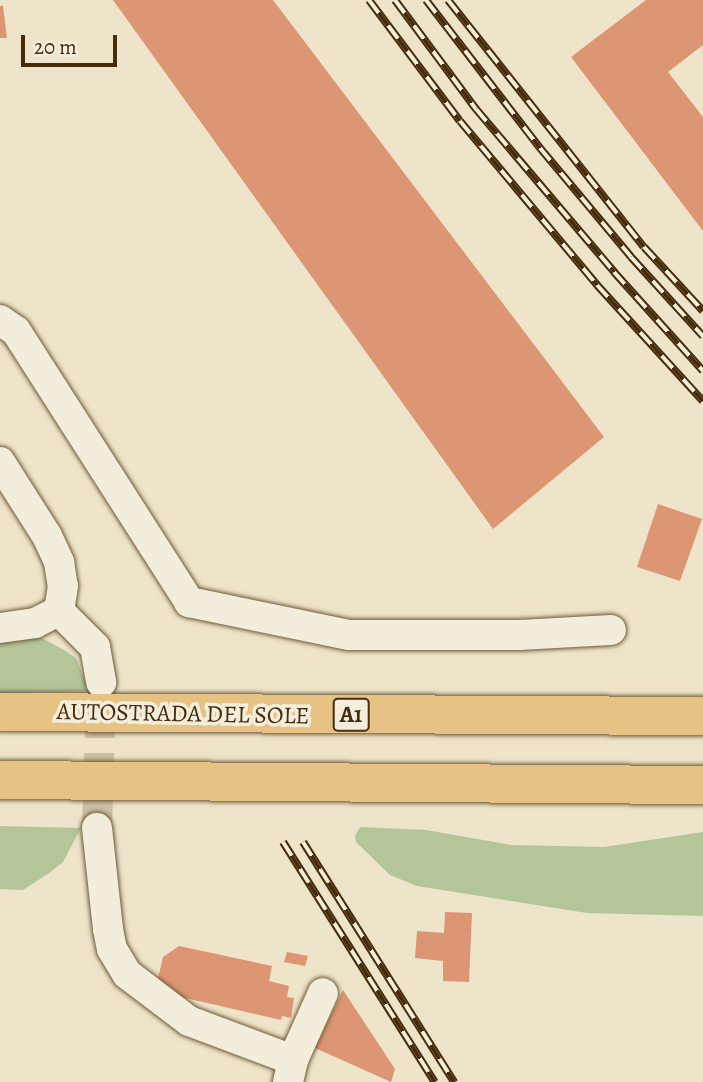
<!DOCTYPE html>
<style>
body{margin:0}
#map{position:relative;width:703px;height:1082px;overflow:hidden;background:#ede4c9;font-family:Alegreya,serif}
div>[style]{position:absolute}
.green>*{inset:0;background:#b4c599}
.building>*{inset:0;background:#dd9673}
.street-tunnel>*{height:30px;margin-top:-15px;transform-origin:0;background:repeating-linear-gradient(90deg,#ccbfa3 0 30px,transparent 0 45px)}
.roads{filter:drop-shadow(0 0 2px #705a3b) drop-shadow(0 0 2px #705a3b)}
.street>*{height:30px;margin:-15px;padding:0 15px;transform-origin:15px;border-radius:15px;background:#f3eddc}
.highway>*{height:38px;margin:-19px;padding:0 19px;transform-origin:19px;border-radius:19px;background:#e6c284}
.rail>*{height:8px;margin-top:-4px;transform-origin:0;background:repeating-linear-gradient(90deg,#f3eddc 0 16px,#472c0c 0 32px);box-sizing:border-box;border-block:2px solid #472c0c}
span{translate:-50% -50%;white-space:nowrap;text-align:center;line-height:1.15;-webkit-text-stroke:7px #f3eddc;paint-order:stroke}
.shield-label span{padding:2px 5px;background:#f3eddc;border:2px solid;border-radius:5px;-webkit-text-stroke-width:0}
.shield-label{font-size:23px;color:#472c0c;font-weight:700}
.street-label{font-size:24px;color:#472c0c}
.scale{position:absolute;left:21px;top:35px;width:96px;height:32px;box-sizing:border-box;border:4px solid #472c0c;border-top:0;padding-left:9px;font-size:21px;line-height:24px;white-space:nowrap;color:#472c0c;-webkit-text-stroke:5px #f3eddc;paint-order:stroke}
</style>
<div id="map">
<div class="green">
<i style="clip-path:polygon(0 638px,42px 638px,64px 650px,76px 658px,89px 691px,0 693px)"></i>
<i style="clip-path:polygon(0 826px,81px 828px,63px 862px,49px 873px,23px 890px,0 889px)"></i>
<i style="clip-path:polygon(360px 827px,426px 830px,511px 845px,604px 847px,703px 832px,703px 916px,587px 913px,417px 886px,390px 875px,356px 842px,355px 836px)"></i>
</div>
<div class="building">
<i style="clip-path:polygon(113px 0,273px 0,604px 437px,493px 529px)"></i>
<i style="clip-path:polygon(646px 0,703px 0,703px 45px,668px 72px,703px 117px,703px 231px,571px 57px)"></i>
<i style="clip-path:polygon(0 6px,3px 6px,7px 38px,0 38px)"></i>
<i style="clip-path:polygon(658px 504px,702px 519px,680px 581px,637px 567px)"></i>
<i style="clip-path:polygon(445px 912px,472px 913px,469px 982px,443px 981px,443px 961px,415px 958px,417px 931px,444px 933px)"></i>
<i style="clip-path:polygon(179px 946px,272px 966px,269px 981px,289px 986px,287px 997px,294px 998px,291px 1018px,282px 1016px,281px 1020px,155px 991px,163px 957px)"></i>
<i style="clip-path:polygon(287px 952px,308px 956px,305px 966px,284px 962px)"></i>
<i style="clip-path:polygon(343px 990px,395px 1069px,391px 1082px,315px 1048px)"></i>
</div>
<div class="street-tunnel">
<i style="left:97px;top:828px;width:136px;rotate:-88.3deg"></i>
</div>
<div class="roads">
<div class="street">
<i style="left:0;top:320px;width:19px;rotate:35deg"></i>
<i style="left:16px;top:331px;width:322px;rotate:57.4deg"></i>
<i style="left:189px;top:602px;width:163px;rotate:11.7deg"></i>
<i style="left:349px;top:635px;width:170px"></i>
<i style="left:519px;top:635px;width:92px;rotate:-3.1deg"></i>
<i style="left:0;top:462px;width:88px;rotate:57.6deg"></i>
<i style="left:47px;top:536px;width:29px;rotate:65deg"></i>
<i style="left:59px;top:562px;width:24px;rotate:81deg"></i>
<i style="left:63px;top:586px;width:25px;rotate:99deg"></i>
<i style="left:59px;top:611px;width:51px;rotate:45deg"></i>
<i style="left:95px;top:647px;width:36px;rotate:80deg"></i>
<i style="left:0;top:628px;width:35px;rotate:-8deg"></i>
<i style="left:35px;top:623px;width:27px;rotate:-27deg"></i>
<i style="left:97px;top:828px;width:102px;rotate:83.8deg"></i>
<i style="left:108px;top:929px;width:20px;rotate:79deg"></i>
<i style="left:112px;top:949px;width:29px;rotate:59deg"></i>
<i style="left:127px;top:974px;width:78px;rotate:37.2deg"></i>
<i style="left:189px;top:1021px;width:111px;rotate:20.6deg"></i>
<i style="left:288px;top:1082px;width:23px;rotate:-77deg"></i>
<i style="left:293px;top:1060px;width:73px;rotate:-65.9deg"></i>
</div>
<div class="highway">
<i style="left:0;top:712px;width:703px;rotate:0.33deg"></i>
<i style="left:0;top:780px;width:703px;rotate:0.41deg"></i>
</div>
</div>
<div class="rail">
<i style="left:369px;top:0;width:151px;rotate:53.1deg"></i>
<i style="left:460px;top:121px;width:214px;rotate:50.1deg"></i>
<i style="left:597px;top:285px;width:157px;rotate:47.6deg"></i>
<i style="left:395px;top:0;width:136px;rotate:53.4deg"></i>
<i style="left:476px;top:109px;width:214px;rotate:49.7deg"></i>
<i style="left:614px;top:272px;width:133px;rotate:48deg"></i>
<i style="left:426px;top:0;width:187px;rotate:52.4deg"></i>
<i style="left:540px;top:148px;width:142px;rotate:50.1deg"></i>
<i style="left:631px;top:257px;width:107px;rotate:47.7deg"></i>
<i style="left:448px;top:0;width:315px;rotate:51.6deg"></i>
<i style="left:644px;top:247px;width:87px;rotate:47.3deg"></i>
<i style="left:283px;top:842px;width:284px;rotate:57.7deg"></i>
<i style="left:303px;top:842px;width:284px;rotate:57.8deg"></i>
</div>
<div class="shield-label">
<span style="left:351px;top:715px">A1</span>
</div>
<div class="street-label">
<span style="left:183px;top:714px;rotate:1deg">AUTOSTRADA DEL SOLE</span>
</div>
<div class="scale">20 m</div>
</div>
